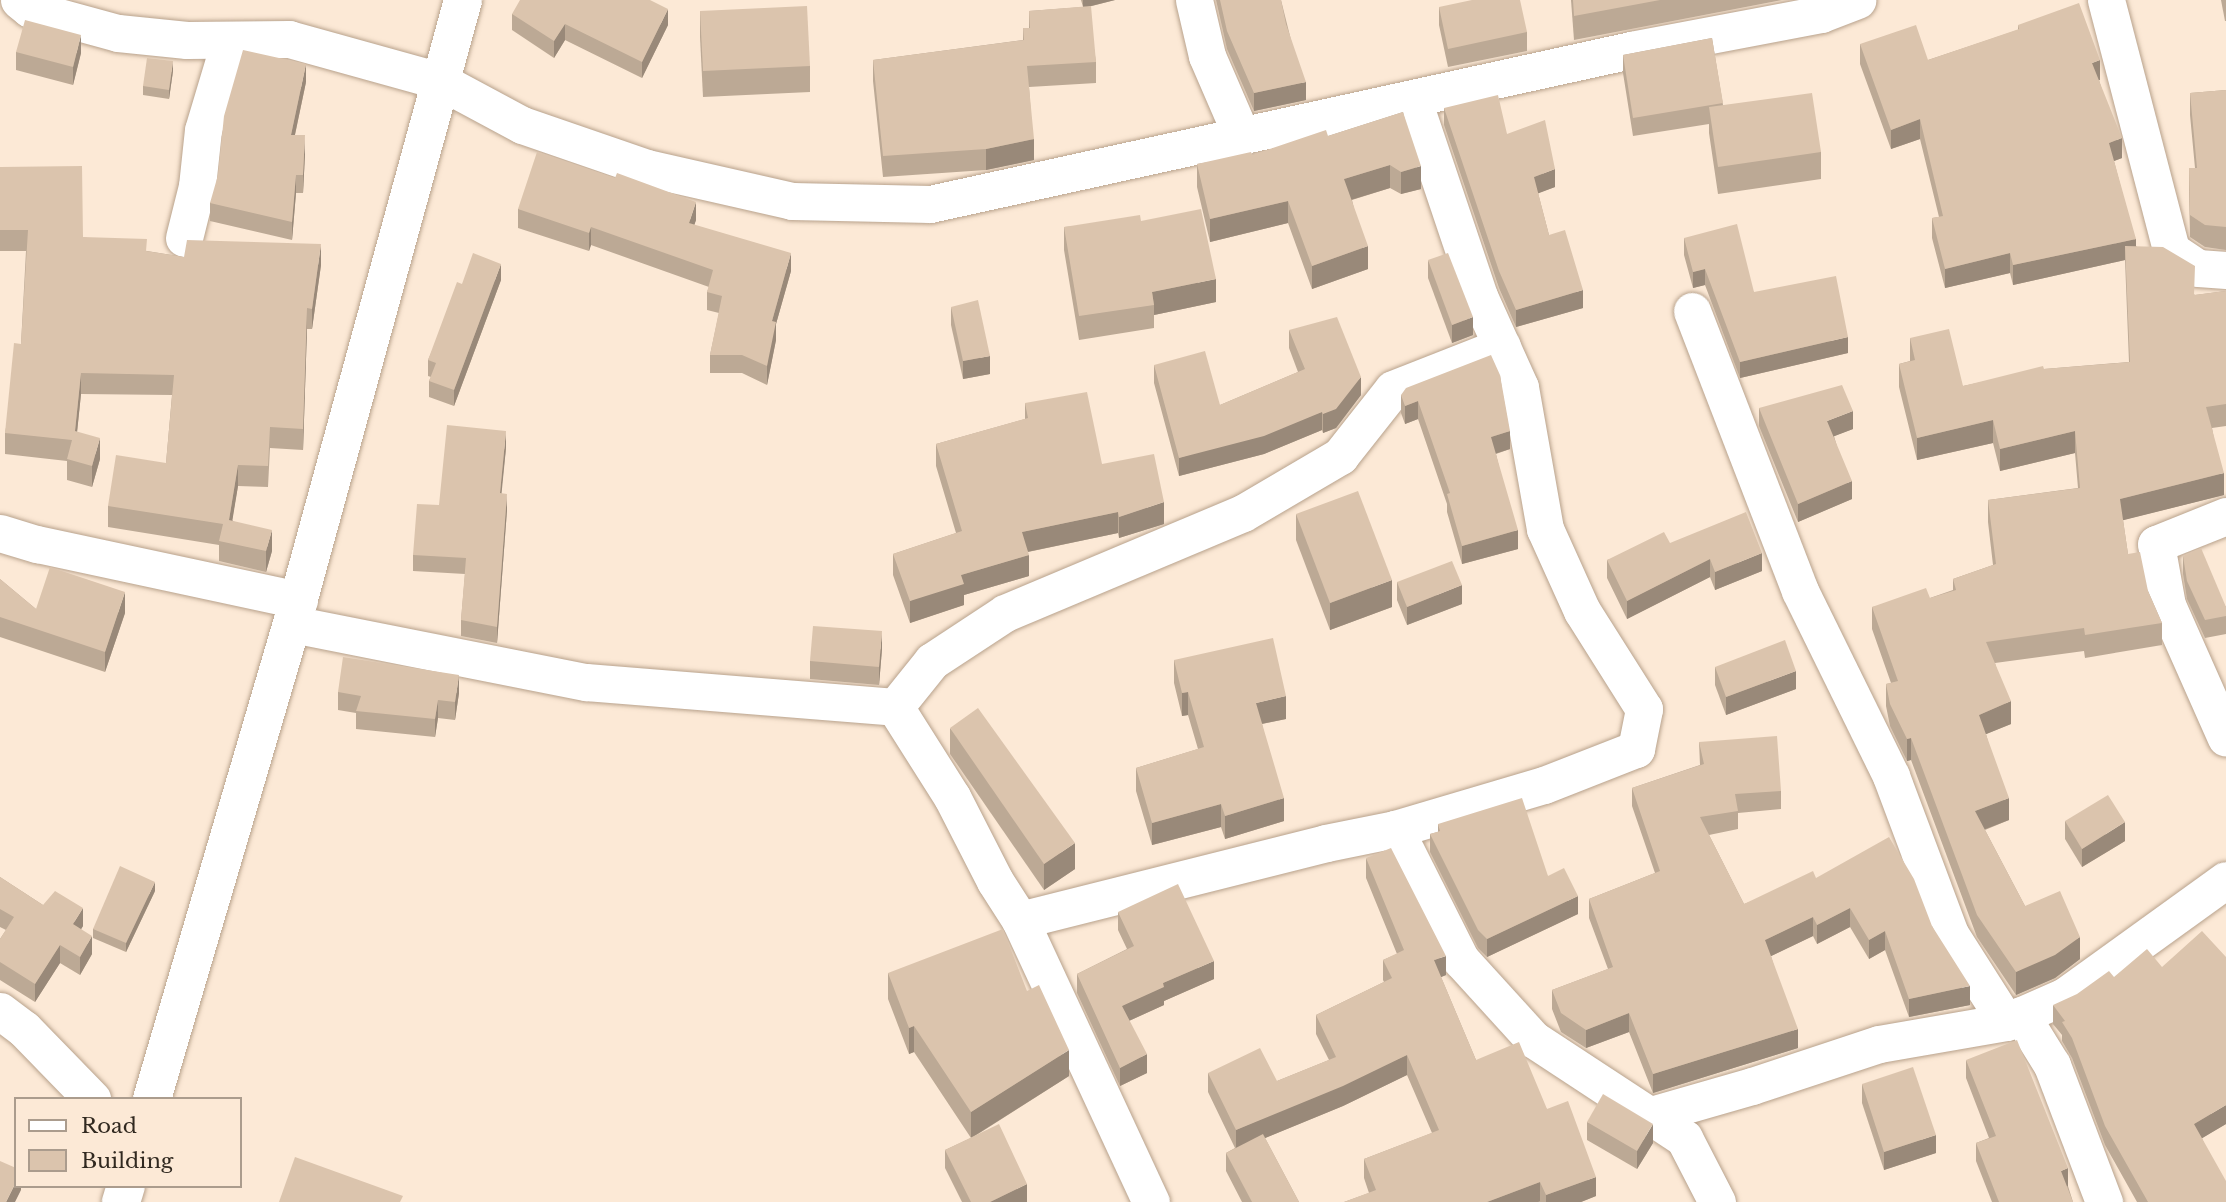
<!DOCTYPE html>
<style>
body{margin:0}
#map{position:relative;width:2226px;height:1202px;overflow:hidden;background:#fce9d6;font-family:"Libre Baskerville",serif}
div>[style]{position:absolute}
.roads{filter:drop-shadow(0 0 2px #b8a28c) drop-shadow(0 0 2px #b8a28c)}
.street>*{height:37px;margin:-18.5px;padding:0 18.5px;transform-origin:18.5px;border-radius:18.5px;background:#fff}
.secondary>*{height:38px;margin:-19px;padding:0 19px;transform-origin:19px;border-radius:19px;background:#fff}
.wall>*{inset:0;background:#bca995}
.shaded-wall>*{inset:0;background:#998979}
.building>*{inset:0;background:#dbc4ad}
span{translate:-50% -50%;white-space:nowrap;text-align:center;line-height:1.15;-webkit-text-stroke:7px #fce9d6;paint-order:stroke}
.legend{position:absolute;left:14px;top:1097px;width:228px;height:91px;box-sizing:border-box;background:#fce9d6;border:2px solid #ab9c8d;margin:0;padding:9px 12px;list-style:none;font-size:21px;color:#312920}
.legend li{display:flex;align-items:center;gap:14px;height:35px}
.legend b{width:35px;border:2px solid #ab9c8d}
</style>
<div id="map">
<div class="roads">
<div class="street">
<i style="left:19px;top:0;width:14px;rotate:39deg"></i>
<i style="left:30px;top:9px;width:91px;rotate:15.3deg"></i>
<i style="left:118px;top:33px;width:69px;rotate:5.8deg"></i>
<i style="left:187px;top:40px;width:102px;rotate:-0.6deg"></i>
<i style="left:289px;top:39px;width:157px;rotate:15.5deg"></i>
<i style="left:440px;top:81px;width:93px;rotate:28.2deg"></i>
<i style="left:522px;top:125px;width:132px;rotate:19deg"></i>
<i style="left:647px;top:168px;width:149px;rotate:12.8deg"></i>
<i style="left:792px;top:201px;width:138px;rotate:1.2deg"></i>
<i style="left:930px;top:204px;width:718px;rotate:-12.39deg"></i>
<i style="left:1631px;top:50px;width:193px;rotate:-10.7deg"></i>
<i style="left:1821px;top:14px;width:39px;rotate:-21deg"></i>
<i style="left:1194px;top:0;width:57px;rotate:76.9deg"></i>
<i style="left:1207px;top:56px;width:88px;rotate:66.6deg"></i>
<i style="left:2106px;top:0;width:258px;rotate:75.4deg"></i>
<i style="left:2171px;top:250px;width:32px;rotate:34deg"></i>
<i style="left:2198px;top:268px;width:28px;rotate:4deg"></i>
<i style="left:184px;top:238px;width:54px;rotate:-76deg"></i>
<i style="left:197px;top:186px;width:56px;rotate:-83.9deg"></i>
<i style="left:203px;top:130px;width:94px;rotate:-73.3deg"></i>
<i style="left:1692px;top:311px;width:300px;rotate:68.9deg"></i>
<i style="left:1800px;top:591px;width:206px;rotate:63.8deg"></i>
<i style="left:1891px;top:776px;width:169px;rotate:69.5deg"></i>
<i style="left:1950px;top:934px;width:104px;rotate:57.5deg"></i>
<i style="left:2226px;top:516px;width:75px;rotate:158.2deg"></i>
<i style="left:2156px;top:544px;width:62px;rotate:79.8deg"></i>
<i style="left:2167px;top:605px;width:145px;rotate:66.1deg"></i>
<i style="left:0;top:533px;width:39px;rotate:17deg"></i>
<i style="left:37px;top:544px;width:268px;rotate:12.1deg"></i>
<i style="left:292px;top:624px;width:300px;rotate:11.2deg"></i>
<i style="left:586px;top:682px;width:310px;rotate:4.6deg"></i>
<i style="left:895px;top:707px;width:59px;rotate:-51.2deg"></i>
<i style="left:932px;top:661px;width:87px;rotate:-33.3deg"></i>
<i style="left:1005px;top:613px;width:258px;rotate:-22.8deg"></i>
<i style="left:1243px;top:513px;width:113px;rotate:-30.4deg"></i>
<i style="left:1340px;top:456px;width:85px;rotate:-51.7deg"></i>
<i style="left:1393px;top:389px;width:117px;rotate:-21.5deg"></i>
<i style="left:895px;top:707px;width:107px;rotate:57.7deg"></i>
<i style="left:952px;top:797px;width:94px;rotate:62.9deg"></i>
<i style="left:995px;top:881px;width:46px;rotate:57.3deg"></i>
<i style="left:1020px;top:920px;width:311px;rotate:65.1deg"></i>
<i style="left:1395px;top:829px;width:147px;rotate:63.3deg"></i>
<i style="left:1461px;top:960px;width:107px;rotate:47.7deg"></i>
<i style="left:1533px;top:1039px;width:181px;rotate:33.3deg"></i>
<i style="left:1684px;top:1138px;width:72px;rotate:62.7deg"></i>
<i style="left:1020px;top:920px;width:316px;rotate:-14.1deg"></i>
<i style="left:1326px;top:843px;width:70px;rotate:-11.5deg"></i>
<i style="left:1395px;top:829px;width:155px;rotate:-16.5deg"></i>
<i style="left:1544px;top:785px;width:99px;rotate:-21.4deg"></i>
<i style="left:1636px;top:749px;width:41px;rotate:-78.7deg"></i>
<i style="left:1644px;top:709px;width:116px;rotate:-122.3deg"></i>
<i style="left:1582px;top:611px;width:90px;rotate:-114.3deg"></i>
<i style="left:1545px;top:529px;width:144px;rotate:-100deg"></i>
<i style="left:1520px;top:387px;width:100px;rotate:-114.3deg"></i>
<i style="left:1479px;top:296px;width:207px;rotate:-108.6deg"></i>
<i style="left:0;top:1011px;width:30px;rotate:37deg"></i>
<i style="left:24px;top:1029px;width:98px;rotate:45.8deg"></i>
<i style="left:2021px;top:1015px;width:59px;rotate:58.2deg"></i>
<i style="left:2052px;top:1065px;width:147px;rotate:69.2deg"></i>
<i style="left:1651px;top:1115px;width:105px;rotate:-16deg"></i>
<i style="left:1752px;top:1086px;width:134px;rotate:-18.3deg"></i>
<i style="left:1879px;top:1044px;width:129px;rotate:-9.8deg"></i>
<i style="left:2006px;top:1022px;width:64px;rotate:-23.8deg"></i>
<i style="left:2065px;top:996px;width:198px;rotate:-35.8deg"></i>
</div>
<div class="secondary">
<i style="left:152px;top:1099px;width:495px;rotate:-73.6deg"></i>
<i style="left:292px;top:624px;width:647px;rotate:-74.67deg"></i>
<i style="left:121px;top:1202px;width:17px;rotate:-73deg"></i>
</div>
</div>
<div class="wall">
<i style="clip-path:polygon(1081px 0,1115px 0,1088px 7px,1096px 62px,1096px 83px,1029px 87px,1034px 160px,986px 170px,883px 177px,873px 81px,873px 60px,1023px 40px,1023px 28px,1029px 28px,1029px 11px,1083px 7px)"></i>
<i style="clip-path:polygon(1216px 0,1281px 0,1306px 100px,1254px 111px,1227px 49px)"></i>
<i style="clip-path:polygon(1571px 0,1782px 0,1574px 40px)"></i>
<i style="clip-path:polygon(2221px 0,2226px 0,2226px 21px,2225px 21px)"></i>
<i style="clip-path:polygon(1439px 7px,1527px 32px,1527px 51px,1448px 67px,1439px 25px)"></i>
<i style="clip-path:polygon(700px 11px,810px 66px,810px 92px,703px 97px,700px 37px)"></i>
<i style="clip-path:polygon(512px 14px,668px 25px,642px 78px,565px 40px,554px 58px,512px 30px)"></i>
<i style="clip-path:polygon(2018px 25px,2100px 80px,2099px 80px,2122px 158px,2114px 161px,2136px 246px,2195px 295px,2226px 291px,2226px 426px,2212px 428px,2224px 495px,2123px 520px,2128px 554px,2148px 591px,2162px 623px,2162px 645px,2085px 658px,2084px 651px,1995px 663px,2011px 724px,1986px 734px,2009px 820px,1985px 830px,2025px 906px,2080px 959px,2055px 978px,2016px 995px,1977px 937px,1911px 760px,1907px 761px,1890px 726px,1886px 706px,1886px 684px,1891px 683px,1872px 629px,1872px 607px,1930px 598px,1953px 590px,1953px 579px,1993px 565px,1988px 522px,1988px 500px,2078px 488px,2075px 453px,2000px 471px,1993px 443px,1917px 460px,1899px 387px,1899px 364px,1910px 361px,1910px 338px,1963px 386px,2044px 369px,2129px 362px,2125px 260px,2013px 285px,2010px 273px,1945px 288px,1932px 238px,1932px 218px,1939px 217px,1920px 139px,1891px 149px,1860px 64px,1860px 44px,1928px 60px,2018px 30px)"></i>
<i style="clip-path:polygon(1712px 38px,1723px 105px,1821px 152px,1821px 179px,1718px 194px,1709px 133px,1709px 124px,1633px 136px,1623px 73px,1623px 55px)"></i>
<i style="clip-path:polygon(16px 52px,81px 53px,73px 85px,16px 70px)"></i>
<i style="clip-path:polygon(173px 71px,169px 99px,143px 95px,143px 86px)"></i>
<i style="clip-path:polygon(306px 82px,295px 135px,305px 154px,303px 193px,296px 193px,292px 240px,210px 221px,210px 203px)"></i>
<i style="clip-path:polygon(2226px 90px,2226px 250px,2205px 247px,2190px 237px,2189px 190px,2189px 168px,2195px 168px,2190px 115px,2190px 93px)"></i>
<i style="clip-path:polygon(1444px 108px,1507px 134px,1555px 187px,1538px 193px,1549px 235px,1583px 308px,1516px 327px,1499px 288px,1444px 125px)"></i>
<i style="clip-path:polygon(1403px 112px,1421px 189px,1401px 194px,1390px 188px,1352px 200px,1368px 269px,1312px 289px,1288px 223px,1210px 242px,1197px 187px,1197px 164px,1252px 155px,1328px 136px)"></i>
<i style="clip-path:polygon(0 167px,83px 237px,147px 251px,184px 257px,321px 265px,312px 329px,307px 329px,303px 450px,270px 448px,268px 487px,238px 486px,232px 520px,272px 551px,266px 572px,219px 561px,219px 545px,108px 527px,108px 506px,166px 463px,172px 395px,81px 394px,77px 432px,100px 459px,92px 487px,67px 480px,67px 461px,5px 454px,5px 433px,21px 344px,26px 251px,0 251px)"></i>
<i style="clip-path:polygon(518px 209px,696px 220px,694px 225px,791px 271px,776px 324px,776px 340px,767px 385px,742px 373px,710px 373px,710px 355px,719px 313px,707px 310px,707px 292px,709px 287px,591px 245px,589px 251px,518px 228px)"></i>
<i style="clip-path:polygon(1141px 221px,1216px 302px,1154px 315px,1154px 328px,1079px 340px,1064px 250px,1064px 227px)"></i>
<i style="clip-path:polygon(1684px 238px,1754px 292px,1848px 353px,1740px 378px,1705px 285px,1693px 288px,1684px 255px)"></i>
<i style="clip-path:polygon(1428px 260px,1473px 335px,1452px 343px,1428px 278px)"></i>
<i style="clip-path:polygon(501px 280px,454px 406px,429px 397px,429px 381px,431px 377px,428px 376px,428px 360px,462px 284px)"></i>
<i style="clip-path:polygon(951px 307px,990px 374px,963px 379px,951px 325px)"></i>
<i style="clip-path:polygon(1289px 330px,1361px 395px,1336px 428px,1323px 433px,1322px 430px,1264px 454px,1179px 476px,1154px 383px,1154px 365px,1220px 405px,1298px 372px,1289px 348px)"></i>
<i style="clip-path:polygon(1500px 375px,1510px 449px,1496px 454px,1518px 549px,1462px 564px,1447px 512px,1447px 504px,1418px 419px,1405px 424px,1401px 413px,1401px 395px)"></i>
<i style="clip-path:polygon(1025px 403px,1102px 464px,1164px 524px,1119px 538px,1118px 533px,1028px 552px,1029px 576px,964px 595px,964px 605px,910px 623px,893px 575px,893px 554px,956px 533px,936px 466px,936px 444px,1025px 419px)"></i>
<i style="clip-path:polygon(1759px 408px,1853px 429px,1834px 436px,1852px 499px,1798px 522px,1759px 426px)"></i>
<i style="clip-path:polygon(506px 448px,501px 493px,507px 510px,497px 643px,461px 636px,461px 620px,465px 574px,413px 571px,413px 555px,439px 505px)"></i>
<i style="clip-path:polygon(1296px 514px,1392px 607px,1330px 630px,1296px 540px)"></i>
<i style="clip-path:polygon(1670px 543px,1762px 571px,1715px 590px,1710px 577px,1627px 619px,1607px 578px,1607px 560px)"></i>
<i style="clip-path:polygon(2183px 556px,2226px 607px,2226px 634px,2205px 638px,2187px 599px,2183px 574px)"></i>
<i style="clip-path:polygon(0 579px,36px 609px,125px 613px,105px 672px,0 637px)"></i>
<i style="clip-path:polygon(1397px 582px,1462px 604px,1407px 625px,1397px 600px)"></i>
<i style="clip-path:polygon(882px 649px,879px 685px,810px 679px,810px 661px)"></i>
<i style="clip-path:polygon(1174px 660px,1286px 719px,1262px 724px,1284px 821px,1225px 839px,1221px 827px,1152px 845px,1136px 791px,1136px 768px,1198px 749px,1188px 715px,1182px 716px,1174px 683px)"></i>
<i style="clip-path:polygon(1715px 667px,1796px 689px,1726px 715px,1715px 685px)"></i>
<i style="clip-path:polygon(338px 692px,459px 693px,455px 720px,438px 718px,435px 737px,356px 729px,356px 713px,338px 710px)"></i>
<i style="clip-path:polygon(950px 728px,1075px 869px,1044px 890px,950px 754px)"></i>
<i style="clip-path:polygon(1699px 742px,1781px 791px,1781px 809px,1738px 813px,1738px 829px,1709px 835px,1744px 904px,1816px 878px,1932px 926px,1970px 1005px,1909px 1017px,1885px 950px,1869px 959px,1850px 927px,1817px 944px,1813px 936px,1771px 956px,1798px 1048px,1653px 1093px,1629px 1032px,1586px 1048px,1561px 1032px,1552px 1009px,1552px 990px,1608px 969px,1589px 918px,1589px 899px,1655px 873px,1632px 806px,1632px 788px,1700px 765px)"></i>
<i style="clip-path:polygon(2065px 821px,2125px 841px,2082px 867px,2065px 839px)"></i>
<i style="clip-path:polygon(1438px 824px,1548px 876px,1578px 914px,1487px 957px,1478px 948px,1430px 852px,1430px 834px,1438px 832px)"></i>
<i style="clip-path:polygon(1366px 858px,1446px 975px,1441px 977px,1476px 1060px,1547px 1109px,1596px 1196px,1581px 1202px,1344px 1202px,1369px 1193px,1364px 1178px,1364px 1159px,1432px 1133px,1407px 1075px,1343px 1106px,1265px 1138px,1299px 1202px,1242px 1202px,1226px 1171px,1226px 1153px,1235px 1148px,1208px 1092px,1208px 1073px,1277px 1081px,1329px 1060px,1316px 1034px,1316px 1015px,1384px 982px,1383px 980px,1383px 960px,1397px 954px,1366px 878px)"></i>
<i style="clip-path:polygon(0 877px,43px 905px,83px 926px,81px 929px,92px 954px,80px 975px,60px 963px,35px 1002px,0 980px,0 939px,6px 930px,0 927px)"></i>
<i style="clip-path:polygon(155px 891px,126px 952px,93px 938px,93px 929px)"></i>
<i style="clip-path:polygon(1118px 912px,1214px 979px,1164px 1001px,1164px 1005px,1129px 1021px,1147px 1073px,1120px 1086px,1077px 993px,1077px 974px,1127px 949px,1118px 930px)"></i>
<i style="clip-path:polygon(888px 973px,1027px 991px,1069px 1076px,975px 1136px,1027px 1202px,962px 1202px,945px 1168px,945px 1150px,971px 1138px,914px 1052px,909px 1054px,888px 999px)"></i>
<i style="clip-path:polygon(2053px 1005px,2226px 1124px,2202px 1138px,2226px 1202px,2137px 1202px,2105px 1145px,2072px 1058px,2062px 1041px,2062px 1035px,2053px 1024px)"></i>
<i style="clip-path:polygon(1966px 1060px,2068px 1186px,2073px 1202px,1992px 1202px,1976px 1161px,1976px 1143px,1989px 1138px,1966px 1078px)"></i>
<i style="clip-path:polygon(1862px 1084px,1936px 1153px,1884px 1170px,1862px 1103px)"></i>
<i style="clip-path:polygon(1587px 1122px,1653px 1143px,1637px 1169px,1587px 1140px)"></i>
</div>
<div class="shaded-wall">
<i style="clip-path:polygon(1083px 0,1115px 0,1083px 8px)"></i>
<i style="clip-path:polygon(668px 9px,668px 25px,642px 78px,642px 62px)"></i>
<i style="clip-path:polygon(565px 24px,565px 40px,554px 58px,554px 41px)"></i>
<i style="clip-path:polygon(81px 35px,81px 53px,73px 85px,73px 67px)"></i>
<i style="clip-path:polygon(2100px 60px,2100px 80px,2092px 82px,2092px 63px)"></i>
<i style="clip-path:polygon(173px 61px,173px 71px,169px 99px,169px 90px)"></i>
<i style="clip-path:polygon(306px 64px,306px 82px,291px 153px,291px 135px)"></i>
<i style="clip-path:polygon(1306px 82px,1306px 100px,1254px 111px,1254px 93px)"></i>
<i style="clip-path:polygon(1920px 119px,1920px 139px,1891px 149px,1891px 130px)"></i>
<i style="clip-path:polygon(305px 135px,305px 154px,303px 193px,303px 175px)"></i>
<i style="clip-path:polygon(2122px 138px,2122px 158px,2109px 163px,2109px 143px)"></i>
<i style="clip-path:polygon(1034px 139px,1034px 160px,986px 170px,986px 149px)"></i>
<i style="clip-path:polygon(1390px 165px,1390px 188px,1344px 202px,1344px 179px)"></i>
<i style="clip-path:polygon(1421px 166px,1421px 189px,1401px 194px,1401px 172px)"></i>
<i style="clip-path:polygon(1555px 169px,1555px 187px,1534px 195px,1534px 177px)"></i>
<i style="clip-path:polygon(296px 175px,296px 193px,292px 240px,292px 222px)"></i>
<i style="clip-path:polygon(1288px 201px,1288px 223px,1210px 242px,1210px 219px)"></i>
<i style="clip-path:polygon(696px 202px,696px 220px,689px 241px,689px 223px)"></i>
<i style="clip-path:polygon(591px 227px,591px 245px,589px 251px,589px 233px)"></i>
<i style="clip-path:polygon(2136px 239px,2136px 258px,2125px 246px,2125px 260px,2013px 285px,2013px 265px)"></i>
<i style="clip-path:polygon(321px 244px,321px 265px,312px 329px,312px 309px)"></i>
<i style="clip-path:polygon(1368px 246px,1368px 269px,1312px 289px,1312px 266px)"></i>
<i style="clip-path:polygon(791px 253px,791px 271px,776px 324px,776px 340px,767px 385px,767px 366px,772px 321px)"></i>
<i style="clip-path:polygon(2010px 253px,2010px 273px,1945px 288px,1945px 269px)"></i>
<i style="clip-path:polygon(501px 264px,501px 280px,454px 406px,454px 390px)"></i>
<i style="clip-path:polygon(1705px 269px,1705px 285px,1693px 288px,1693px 272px)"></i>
<i style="clip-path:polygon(1216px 279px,1216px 302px,1154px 315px,1154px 305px,1152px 292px)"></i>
<i style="clip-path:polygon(1583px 290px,1583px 308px,1516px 327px,1516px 310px)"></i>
<i style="clip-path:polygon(307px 308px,307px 329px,303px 450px,303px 429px)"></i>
<i style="clip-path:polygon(1473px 317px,1473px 335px,1452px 343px,1452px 325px)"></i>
<i style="clip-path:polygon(1848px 337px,1848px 353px,1740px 378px,1740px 362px)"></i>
<i style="clip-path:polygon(990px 356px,990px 374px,963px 379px,963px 361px)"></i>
<i style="clip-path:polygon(81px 373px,81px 394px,75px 452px,75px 431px)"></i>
<i style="clip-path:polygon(1361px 377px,1361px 395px,1336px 428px,1323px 433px,1323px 414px)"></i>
<i style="clip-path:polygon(1418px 401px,1418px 419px,1405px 424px,1405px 406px)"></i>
<i style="clip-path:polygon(1853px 411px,1853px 429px,1827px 439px,1827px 421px)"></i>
<i style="clip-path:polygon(1322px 412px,1322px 430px,1264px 454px,1179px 476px,1179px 458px)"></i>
<i style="clip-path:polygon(1993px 420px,1993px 443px,1917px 460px,1917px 438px)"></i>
<i style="clip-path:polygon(506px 431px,506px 448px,500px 509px,500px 493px)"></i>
<i style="clip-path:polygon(1510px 431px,1510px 449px,1491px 455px,1491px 437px)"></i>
<i style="clip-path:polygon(2075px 431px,2075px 453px,2000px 471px,2000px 449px)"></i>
<i style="clip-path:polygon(100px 438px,100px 459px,92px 487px,92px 466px)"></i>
<i style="clip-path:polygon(238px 465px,238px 486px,229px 541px,229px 520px)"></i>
<i style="clip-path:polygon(2224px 473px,2224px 495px,2120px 521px,2120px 499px)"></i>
<i style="clip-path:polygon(1852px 481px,1852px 499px,1798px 522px,1798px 504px)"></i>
<i style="clip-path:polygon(507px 494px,507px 510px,497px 643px,497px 627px)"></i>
<i style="clip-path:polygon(1164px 502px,1164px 524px,1119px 538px,1119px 517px)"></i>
<i style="clip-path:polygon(1118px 512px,1118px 533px,1022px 553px,1022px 532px)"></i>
<i style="clip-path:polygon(272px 530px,272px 551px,266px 572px,266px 551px)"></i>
<i style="clip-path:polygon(1518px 530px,1518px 549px,1462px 564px,1462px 546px)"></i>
<i style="clip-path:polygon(1762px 553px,1762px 571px,1715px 590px,1715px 572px)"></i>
<i style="clip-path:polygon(1029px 555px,1029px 576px,964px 595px,964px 605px,910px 623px,910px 601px,961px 575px)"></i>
<i style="clip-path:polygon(1710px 559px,1710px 577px,1627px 619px,1627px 601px)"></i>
<i style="clip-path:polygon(1392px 580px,1392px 607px,1330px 630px,1330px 603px)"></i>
<i style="clip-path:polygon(1462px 585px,1462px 604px,1407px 625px,1407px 607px)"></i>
<i style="clip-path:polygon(125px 592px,125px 613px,105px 672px,105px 652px)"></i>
<i style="clip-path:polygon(882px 631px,882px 649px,879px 685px,879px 667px)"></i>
<i style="clip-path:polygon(1796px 671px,1796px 689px,1726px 715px,1726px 697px)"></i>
<i style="clip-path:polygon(459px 675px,459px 693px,455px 720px,455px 702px)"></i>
<i style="clip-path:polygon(1188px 692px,1188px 715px,1182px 716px,1182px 693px)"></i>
<i style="clip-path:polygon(1286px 696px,1286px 719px,1256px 725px,1256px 703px)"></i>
<i style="clip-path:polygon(438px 700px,438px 718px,435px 737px,435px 719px)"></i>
<i style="clip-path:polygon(2011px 701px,2011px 724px,1979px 737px,1979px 715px)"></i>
<i style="clip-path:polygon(1911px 738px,1911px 760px,1907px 761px,1907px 739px)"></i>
<i style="clip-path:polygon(1284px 798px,1284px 821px,1225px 839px,1225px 816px)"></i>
<i style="clip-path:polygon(2009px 798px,2009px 820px,1975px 833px,1975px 811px)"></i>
<i style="clip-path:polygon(1221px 804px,1221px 827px,1152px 845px,1152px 823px)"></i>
<i style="clip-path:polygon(2125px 822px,2125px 841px,2082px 867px,2082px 849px)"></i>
<i style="clip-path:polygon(1075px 843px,1075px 869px,1044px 890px,1044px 864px)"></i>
<i style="clip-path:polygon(155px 882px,155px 891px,126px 952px,126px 943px)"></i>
<i style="clip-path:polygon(1578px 896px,1578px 914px,1487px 957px,1487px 939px)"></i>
<i style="clip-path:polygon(83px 908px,83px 926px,73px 942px,73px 924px)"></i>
<i style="clip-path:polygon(1850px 908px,1850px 927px,1817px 944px,1817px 925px)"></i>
<i style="clip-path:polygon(1813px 917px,1813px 936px,1765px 959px,1765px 940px)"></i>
<i style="clip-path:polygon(1885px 931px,1885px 950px,1869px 959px,1869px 940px)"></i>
<i style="clip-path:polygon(92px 936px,92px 954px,80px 975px,80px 957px)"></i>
<i style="clip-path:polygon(2080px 937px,2080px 959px,2055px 978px,2016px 995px,2016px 972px)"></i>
<i style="clip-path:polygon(60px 945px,60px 963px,35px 1002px,35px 984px)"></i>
<i style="clip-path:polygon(1446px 956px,1446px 975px,1434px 980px,1434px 960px)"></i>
<i style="clip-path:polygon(1214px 961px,1214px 979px,1164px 1001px,1164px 1005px,1122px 1024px,1122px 1006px,1163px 983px)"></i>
<i style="clip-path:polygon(1970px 986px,1970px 1005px,1909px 1017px,1909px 999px)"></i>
<i style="clip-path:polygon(1629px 1013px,1629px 1032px,1586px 1048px,1586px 1030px)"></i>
<i style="clip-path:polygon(914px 1026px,914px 1052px,909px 1054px,909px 1028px)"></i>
<i style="clip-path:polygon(1798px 1029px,1798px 1048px,1653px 1093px,1653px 1074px)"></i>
<i style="clip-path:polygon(1069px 1050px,1069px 1076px,971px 1138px,971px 1112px)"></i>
<i style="clip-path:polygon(1147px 1054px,1147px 1073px,1120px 1086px,1120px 1068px)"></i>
<i style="clip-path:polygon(1407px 1055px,1407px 1075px,1343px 1106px,1236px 1150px,1236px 1130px)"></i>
<i style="clip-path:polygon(2226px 1105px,2226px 1124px,2194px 1143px,2194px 1124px)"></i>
<i style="clip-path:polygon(1653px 1124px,1653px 1143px,1637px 1169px,1637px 1151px)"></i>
<i style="clip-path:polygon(1936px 1135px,1936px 1153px,1884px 1170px,1884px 1152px)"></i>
<i style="clip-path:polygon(2068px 1168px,2068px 1186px,2061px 1189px,2061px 1171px)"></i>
<i style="clip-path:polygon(1596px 1177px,1596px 1196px,1581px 1202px,1546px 1202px,1546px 1195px)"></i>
<i style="clip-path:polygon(16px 1182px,16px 1186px,21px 1186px,21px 1190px,15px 1202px,6px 1202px)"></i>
<i style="clip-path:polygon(1540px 1182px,1540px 1201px,1538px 1202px,1487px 1202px)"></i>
<i style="clip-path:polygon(1027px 1184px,1027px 1202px,990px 1202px)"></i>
</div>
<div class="building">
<i style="clip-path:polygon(520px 0,650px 0,668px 9px,642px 62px,565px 24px,554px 41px,512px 14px)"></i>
<i style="clip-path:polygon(1220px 0,1281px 0,1286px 24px,1306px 82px,1254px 93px,1227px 31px)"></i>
<i style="clip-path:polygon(1472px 0,1520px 0,1527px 32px,1448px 49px,1439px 7px)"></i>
<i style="clip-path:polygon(1573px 0,1660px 0,1574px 16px)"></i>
<i style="clip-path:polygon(2079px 3px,2100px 60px,2092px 63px,2122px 138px,2109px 143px,2136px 239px,2013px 265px,2010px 253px,1945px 269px,1932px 218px,1943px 216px,1920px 119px,1891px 130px,1860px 44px,1916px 25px,1928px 60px,2019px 29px,2018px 25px)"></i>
<i style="clip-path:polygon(807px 6px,810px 66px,703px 71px,700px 11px)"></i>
<i style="clip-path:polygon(1091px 6px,1096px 62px,1027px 66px,1034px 139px,986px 149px,883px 156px,873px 60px,1024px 40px,1023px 28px,1030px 28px,1029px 11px)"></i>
<i style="clip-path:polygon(25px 20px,81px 35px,73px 67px,16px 52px)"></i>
<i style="clip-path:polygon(1712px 38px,1723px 103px,1633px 118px,1623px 55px)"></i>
<i style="clip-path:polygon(243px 50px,306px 64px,291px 135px,305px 135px,303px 175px,296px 175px,292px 222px,210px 203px,218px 175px,224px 116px)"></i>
<i style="clip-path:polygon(147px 58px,173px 61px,169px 90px,143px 86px)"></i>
<i style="clip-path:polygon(2226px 90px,2226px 227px,2205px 225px,2190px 215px,2189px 168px,2197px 168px,2190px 93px)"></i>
<i style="clip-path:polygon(1812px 93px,1821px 152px,1718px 167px,1709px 107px)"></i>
<i style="clip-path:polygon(1498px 95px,1507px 134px,1545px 120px,1555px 169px,1534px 177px,1549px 235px,1565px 230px,1583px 290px,1516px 310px,1499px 271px,1444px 108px)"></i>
<i style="clip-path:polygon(1403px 112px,1421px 166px,1401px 172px,1390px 165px,1344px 179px,1368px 246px,1312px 266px,1288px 201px,1210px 219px,1197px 164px,1251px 152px,1252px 155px,1326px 130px,1328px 136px)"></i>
<i style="clip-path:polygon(537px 152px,615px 178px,617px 173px,696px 202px,689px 223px,791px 253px,772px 321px,776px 322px,767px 366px,742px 355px,710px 355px,722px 296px,707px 292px,713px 270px,591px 227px,589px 233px,518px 209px)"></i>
<i style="clip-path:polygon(82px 166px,83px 237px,147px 239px,146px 251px,184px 257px,187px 240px,321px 244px,312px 309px,307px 308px,303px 429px,270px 427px,268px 466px,238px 465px,229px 520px,272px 530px,266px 551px,219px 541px,223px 524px,108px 506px,116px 455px,166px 463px,174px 375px,81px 373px,75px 431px,100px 438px,92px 466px,67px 459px,72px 440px,5px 433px,14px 343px,21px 344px,28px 230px,0 230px,0 167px)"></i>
<i style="clip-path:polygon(1201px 209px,1216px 279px,1152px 292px,1154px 305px,1079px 316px,1064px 227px,1140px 215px,1141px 221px)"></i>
<i style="clip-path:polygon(1737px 224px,1754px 292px,1836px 276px,1848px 337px,1740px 362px,1705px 269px,1693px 272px,1684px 238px)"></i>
<i style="clip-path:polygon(2125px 246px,2163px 247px,2195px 266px,2194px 295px,2226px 291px,2226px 404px,2206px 407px,2224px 473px,2120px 499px,2128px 554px,2140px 552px,2148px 591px,2162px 623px,2085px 635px,2084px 628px,1986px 642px,2011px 701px,1979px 715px,2009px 798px,1975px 811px,2025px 906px,2060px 891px,2080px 937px,2055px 955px,2016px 972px,1977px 915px,1911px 738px,1907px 739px,1890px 704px,1886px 684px,1898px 681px,1872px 607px,1926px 588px,1930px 598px,1956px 590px,1953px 579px,1996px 564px,1988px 500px,2080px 488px,2075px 431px,2000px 449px,1993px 420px,1917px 438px,1899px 364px,1915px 360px,1910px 338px,1949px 329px,1963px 386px,2043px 366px,2044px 369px,2130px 362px)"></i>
<i style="clip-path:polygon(473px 253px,501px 264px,454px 390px,429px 381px,436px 363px,428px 360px,457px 282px,462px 284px)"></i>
<i style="clip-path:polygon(1448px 253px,1473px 317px,1452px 325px,1428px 260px)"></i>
<i style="clip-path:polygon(978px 300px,990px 356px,963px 361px,951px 307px)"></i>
<i style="clip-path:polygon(1337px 317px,1361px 377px,1336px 409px,1323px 414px,1322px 412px,1264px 436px,1179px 458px,1154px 365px,1205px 351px,1220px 405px,1305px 369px,1289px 330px)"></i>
<i style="clip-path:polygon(1491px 355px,1500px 375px,1510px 431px,1491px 437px,1518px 530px,1462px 546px,1447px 494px,1450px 493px,1418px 401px,1405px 406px,1401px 395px,1406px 388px)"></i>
<i style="clip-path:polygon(1842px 385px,1853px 411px,1827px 421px,1852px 481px,1798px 504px,1759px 408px)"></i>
<i style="clip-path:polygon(1087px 392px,1102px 464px,1154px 454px,1164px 502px,1119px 517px,1118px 512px,1022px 532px,1029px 555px,961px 575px,964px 584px,910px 601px,893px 554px,962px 531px,936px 444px,1028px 418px,1025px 403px)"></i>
<i style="clip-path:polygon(447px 425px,506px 431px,500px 493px,507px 494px,497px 627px,461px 620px,466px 558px,413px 555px,417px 504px,439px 505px)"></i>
<i style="clip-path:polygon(1358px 491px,1392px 580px,1330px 603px,1296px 514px)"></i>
<i style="clip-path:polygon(1746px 512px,1762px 553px,1715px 572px,1710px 559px,1627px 601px,1607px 560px,1664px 532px,1670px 543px)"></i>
<i style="clip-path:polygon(2201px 548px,2226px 607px,2226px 616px,2205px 620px,2187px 581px,2183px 556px)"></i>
<i style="clip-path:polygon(1452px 561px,1462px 585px,1407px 607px,1397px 582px)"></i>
<i style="clip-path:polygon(50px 567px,125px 592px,105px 652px,0 617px,0 579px,36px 609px)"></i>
<i style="clip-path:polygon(813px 626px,882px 631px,879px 667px,810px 661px)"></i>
<i style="clip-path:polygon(1273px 638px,1286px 696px,1256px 703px,1284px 798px,1225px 816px,1221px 804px,1152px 823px,1136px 768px,1204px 747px,1188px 692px,1182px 693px,1174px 660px)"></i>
<i style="clip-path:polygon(1785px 640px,1796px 671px,1726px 697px,1715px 667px)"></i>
<i style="clip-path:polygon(343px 657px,459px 675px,455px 702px,438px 700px,435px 719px,356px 711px,361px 696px,338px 692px)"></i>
<i style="clip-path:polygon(978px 708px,1075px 843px,1044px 864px,950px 728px)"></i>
<i style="clip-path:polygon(1777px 736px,1781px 791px,1735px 794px,1738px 811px,1700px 817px,1744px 904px,1813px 871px,1816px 878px,1889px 837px,1914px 879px,1932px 926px,1970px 986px,1909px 999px,1885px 931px,1869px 940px,1850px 908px,1817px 925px,1813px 917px,1765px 940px,1798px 1029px,1653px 1074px,1629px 1013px,1586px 1030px,1561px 1013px,1552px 990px,1613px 967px,1589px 899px,1660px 871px,1632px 788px,1704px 764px,1699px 742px)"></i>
<i style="clip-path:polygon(2108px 795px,2125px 822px,2082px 849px,2065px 821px)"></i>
<i style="clip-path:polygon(1522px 798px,1548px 876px,1564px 868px,1578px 896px,1487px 939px,1478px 930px,1430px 834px,1440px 831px,1438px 824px)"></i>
<i style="clip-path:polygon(1391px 848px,1446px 956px,1434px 960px,1476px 1060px,1519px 1042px,1547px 1109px,1568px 1101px,1596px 1177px,1546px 1195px,1540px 1182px,1487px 1202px,1344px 1202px,1376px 1190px,1364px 1159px,1439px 1130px,1407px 1055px,1343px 1086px,1236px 1130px,1208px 1073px,1260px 1048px,1277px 1081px,1336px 1057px,1316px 1015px,1392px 978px,1383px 960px,1404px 950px,1366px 858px)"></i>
<i style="clip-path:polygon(120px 866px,155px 882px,126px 943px,93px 929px)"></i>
<i style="clip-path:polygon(0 877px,43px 905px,55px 891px,83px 908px,73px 924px,92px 936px,80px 957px,60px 945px,35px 984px,0 962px,0 939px,14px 917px,0 909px)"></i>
<i style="clip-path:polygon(1178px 884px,1214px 961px,1163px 983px,1164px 987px,1122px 1006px,1147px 1054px,1120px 1068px,1077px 974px,1134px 946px,1118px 912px)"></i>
<i style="clip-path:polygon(1003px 929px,1027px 991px,1039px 985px,1069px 1050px,971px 1112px,914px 1026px,909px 1028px,888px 973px)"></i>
<i style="clip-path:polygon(2202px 931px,2226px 957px,2226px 1105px,2194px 1124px,2226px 1181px,2226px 1202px,2148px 1202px,2105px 1126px,2072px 1038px,2062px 1022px,2065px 1021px,2053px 1005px,2077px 994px,2109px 971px,2114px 977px,2147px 949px,2162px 967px)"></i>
<i style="clip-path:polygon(2017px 1040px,2068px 1168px,2061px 1171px,2073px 1202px,1999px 1202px,1976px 1143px,1996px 1136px,1966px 1060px)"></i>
<i style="clip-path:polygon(1913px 1067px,1936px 1135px,1884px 1152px,1862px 1084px)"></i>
<i style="clip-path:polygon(1603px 1094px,1653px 1124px,1637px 1151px,1587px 1122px)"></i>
<i style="clip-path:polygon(999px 1124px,1027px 1184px,990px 1202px,971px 1202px,945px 1150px)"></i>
<i style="clip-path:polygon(1263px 1134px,1299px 1202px,1252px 1202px,1226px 1153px)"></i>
<i style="clip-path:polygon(295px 1157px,403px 1196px,400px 1202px,279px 1202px)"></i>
<i style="clip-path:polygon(0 1161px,16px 1168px,16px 1182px,6px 1202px,0 1202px)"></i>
</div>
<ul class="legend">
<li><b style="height:9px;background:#fff"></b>Road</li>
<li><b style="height:19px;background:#dbc4ad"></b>Building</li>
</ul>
</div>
